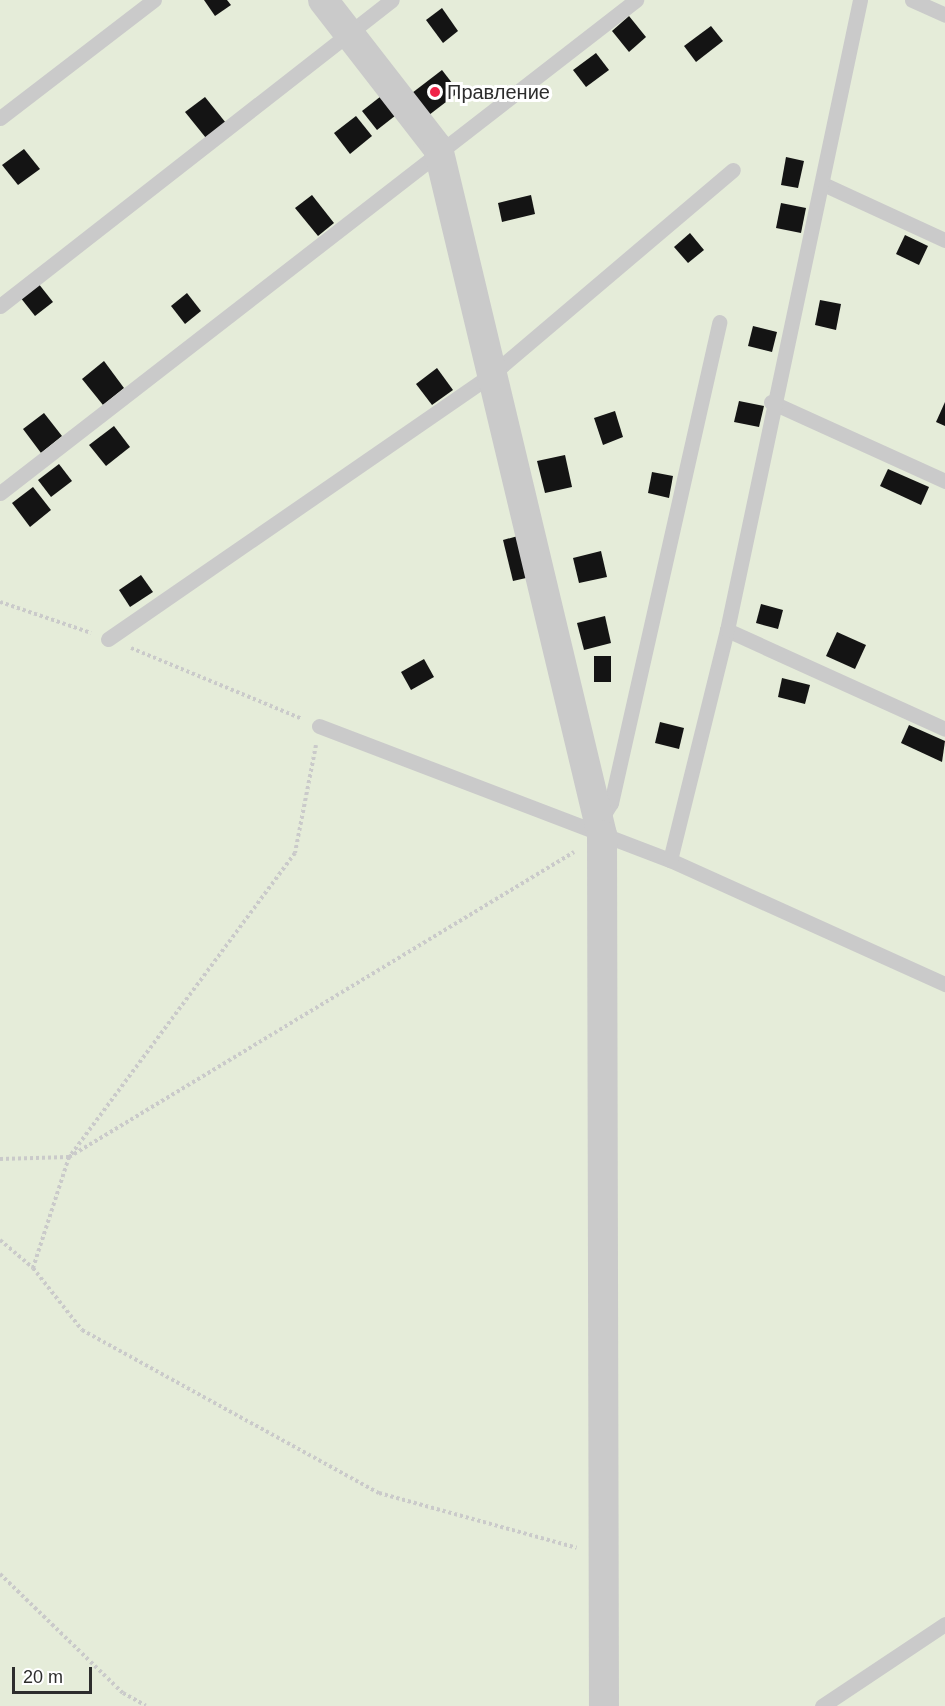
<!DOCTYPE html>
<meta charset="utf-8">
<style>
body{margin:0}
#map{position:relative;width:945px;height:1706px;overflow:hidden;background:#fff;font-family:Helvetica,sans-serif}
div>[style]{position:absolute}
.green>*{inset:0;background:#e5ecd9}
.building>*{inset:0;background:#141414}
.path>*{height:4px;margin-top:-2px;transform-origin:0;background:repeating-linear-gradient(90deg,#cacaca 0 3px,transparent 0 6px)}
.lane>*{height:15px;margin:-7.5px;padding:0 7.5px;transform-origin:7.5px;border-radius:7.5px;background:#cacaca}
.street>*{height:30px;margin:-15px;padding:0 15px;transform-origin:15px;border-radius:15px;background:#cacaca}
.dots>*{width:16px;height:16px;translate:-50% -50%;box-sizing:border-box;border:3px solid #fff;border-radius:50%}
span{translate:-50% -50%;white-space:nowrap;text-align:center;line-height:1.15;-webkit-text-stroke:6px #fff;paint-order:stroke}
.poi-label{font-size:20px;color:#2d2d2d}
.left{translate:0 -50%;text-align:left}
.scale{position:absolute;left:12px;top:1667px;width:80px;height:27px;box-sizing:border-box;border:3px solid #2d2d2d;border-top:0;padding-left:8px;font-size:18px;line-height:21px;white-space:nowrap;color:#2d2d2d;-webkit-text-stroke:4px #fff;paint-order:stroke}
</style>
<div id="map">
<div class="green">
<i style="clip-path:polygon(0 0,945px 0,945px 1706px,0 1706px)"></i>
</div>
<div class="building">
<i style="clip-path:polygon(204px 0,227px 0,231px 5px,215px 16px)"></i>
<i style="clip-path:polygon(442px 8px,458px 31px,443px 43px,426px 20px)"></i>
<i style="clip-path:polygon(629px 16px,646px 37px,629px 52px,612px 31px)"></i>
<i style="clip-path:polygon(711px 26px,723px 41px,696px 62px,684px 46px)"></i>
<i style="clip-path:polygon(596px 53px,609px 70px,586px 87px,573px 70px)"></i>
<i style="clip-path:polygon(442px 70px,459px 92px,429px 115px,412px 93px)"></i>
<i style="clip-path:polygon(385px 93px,400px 112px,377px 130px,362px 111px)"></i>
<i style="clip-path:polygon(205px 97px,226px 123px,206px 138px,185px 112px)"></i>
<i style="clip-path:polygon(356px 116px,372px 136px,350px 154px,334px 133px)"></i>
<i style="clip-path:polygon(24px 149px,40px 169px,18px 185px,2px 165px)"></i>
<i style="clip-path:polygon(786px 157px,804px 161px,798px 188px,781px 185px)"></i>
<i style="clip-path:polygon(312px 195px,334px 223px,318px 236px,295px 208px)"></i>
<i style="clip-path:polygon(531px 195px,535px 214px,502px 222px,498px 203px)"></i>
<i style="clip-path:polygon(781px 203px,806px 208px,801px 233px,776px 228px)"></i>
<i style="clip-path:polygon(690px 233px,704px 250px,688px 263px,674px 247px)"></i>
<i style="clip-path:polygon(905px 235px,928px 246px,919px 265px,896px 254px)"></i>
<i style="clip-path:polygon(38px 283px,53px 302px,35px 316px,20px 297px)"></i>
<i style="clip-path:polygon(187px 293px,201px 311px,185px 324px,171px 306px)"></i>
<i style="clip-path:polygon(820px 300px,841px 304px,836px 330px,815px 325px)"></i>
<i style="clip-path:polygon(753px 326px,777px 332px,772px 352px,748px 346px)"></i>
<i style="clip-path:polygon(104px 361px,124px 388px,103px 405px,82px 379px)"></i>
<i style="clip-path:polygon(437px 368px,453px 390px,432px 405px,416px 384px)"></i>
<i style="clip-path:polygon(739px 401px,764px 406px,759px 427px,734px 422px)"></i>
<i style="clip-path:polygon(945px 402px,945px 426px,936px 422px)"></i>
<i style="clip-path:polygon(615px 411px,623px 437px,603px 445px,594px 418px)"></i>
<i style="clip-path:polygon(44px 413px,62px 436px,41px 453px,23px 429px)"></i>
<i style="clip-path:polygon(114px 426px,130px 447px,106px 466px,89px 445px)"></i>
<i style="clip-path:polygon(565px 455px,572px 487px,545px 493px,537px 461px)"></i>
<i style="clip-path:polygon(59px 464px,72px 481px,51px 497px,38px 480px)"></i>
<i style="clip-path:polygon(888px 469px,929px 487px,921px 505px,880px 486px)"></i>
<i style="clip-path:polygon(652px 472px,673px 476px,669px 498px,648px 493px)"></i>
<i style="clip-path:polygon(33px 487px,51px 510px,30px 527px,12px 503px)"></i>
<i style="clip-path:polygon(529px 533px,539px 575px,513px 581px,503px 540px)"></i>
<i style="clip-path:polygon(601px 551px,607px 577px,579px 583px,573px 558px)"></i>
<i style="clip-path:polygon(141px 575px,153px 592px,130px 607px,119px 590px)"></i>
<i style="clip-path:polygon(761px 604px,783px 610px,778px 629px,756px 623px)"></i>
<i style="clip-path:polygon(605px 616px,611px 643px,584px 650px,577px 623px)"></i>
<i style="clip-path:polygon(837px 632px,866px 645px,855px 669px,826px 656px)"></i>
<i style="clip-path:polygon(594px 656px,611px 656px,611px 682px,594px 682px)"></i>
<i style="clip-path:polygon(424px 659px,434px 677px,411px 690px,401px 672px)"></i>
<i style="clip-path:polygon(782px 678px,810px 685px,805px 704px,778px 697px)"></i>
<i style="clip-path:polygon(660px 722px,684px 728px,679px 749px,655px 743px)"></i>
<i style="clip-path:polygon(909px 725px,945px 741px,942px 762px,901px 743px)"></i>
</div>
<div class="path">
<i style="left:0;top:602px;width:96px;rotate:18.8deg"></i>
<i style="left:131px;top:648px;width:185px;rotate:22.5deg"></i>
<i style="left:316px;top:745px;width:110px;rotate:101deg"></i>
<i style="left:295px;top:853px;width:379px;rotate:126.6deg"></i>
<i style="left:69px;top:1157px;width:117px;rotate:108deg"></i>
<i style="left:33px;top:1268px;width:79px;rotate:51.7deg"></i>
<i style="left:82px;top:1330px;width:339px;rotate:28.8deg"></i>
<i style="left:379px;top:1493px;width:205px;rotate:15.5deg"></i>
<i style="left:0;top:1159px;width:69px;rotate:-1.7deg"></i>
<i style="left:69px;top:1157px;width:590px;rotate:-31.13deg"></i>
<i style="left:0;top:1240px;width:43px;rotate:40.3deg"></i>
<i style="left:0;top:1574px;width:171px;rotate:44.1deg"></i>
<i style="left:123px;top:1693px;width:26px;rotate:29deg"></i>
</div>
<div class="lane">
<i style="left:912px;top:0;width:36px;rotate:24deg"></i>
<i style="left:0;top:118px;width:194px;rotate:-37.5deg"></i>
<i style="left:823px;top:184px;width:134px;rotate:24.7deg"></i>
<i style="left:0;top:306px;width:497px;rotate:-38deg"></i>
<i style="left:771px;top:402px;width:191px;rotate:24.4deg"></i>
<i style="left:0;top:493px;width:805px;rotate:-37.78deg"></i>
<i style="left:727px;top:630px;width:239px;rotate:24.4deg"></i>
<i style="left:108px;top:639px;width:465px;rotate:-34.6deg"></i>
<i style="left:491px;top:375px;width:317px;rotate:-40.3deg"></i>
<i style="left:319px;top:726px;width:376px;rotate:20.9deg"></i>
<i style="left:670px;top:860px;width:302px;rotate:24.3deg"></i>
<i style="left:599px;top:822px;width:22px;rotate:-58deg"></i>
<i style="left:611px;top:803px;width:493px;rotate:-77.3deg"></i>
<i style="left:670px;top:860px;width:237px;rotate:-76.1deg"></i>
<i style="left:727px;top:630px;width:644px;rotate:-78.08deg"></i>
<i style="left:822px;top:1706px;width:148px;rotate:-33.7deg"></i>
</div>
<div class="street">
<i style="left:323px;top:0;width:187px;rotate:52.2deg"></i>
<i style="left:438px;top:148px;width:706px;rotate:76.57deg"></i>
<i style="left:602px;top:835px;width:871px;rotate:89.87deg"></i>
</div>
<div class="dots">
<i style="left:435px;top:92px;background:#f02348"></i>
</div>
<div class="poi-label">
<span class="left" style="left:447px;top:92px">Правление</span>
</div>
<div class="scale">20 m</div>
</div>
